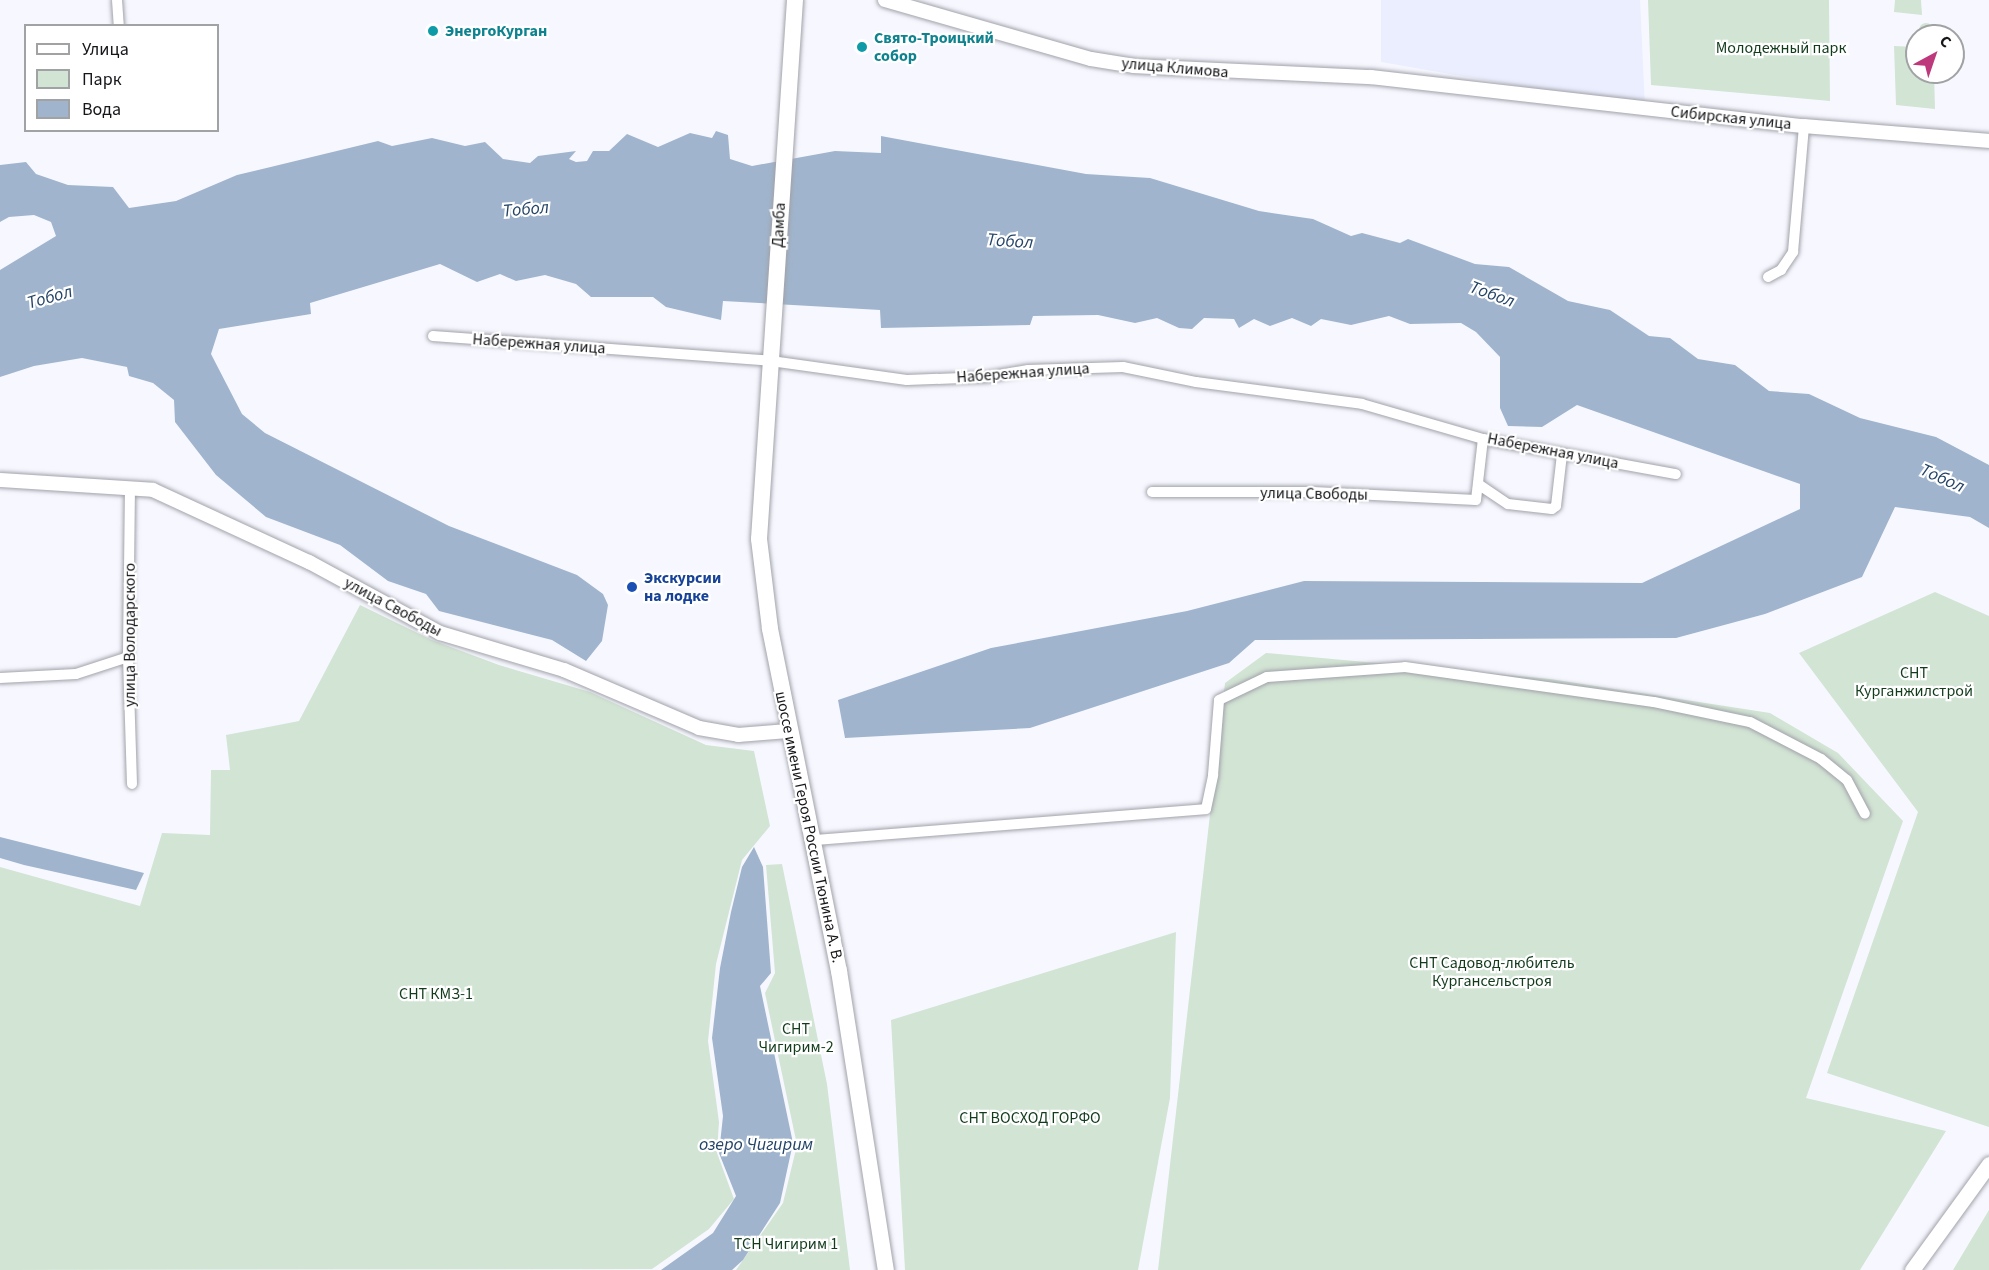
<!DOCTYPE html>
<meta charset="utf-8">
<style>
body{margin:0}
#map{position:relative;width:1989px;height:1270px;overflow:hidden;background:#f7f8ff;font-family:"Source Sans 3",sans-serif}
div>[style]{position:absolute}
.built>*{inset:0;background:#ebeefe}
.green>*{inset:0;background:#d2e4d4}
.round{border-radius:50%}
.water>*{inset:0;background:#a0b5cd}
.roads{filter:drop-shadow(0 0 2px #a1a2aa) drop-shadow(0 0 2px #a1a2aa)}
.minor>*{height:10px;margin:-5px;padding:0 5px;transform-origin:5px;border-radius:5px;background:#fff}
.tertiary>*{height:14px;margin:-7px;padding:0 7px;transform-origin:7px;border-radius:7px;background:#fff}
.secondary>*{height:15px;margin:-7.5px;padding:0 7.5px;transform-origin:7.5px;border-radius:7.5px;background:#fff}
.primary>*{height:16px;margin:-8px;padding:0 8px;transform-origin:8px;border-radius:8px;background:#fff}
.dots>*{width:16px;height:16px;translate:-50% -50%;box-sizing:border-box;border:3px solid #fff;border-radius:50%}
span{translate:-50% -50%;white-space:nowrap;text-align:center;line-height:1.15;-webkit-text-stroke:4.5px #fff;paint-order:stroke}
.culture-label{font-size:16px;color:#0d838f;font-weight:700}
.left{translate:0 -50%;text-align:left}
.park-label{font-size:16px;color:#123b1c}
.street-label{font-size:16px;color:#151619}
.transit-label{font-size:16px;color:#164399;font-weight:700}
.water-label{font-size:18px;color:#244467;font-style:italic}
.legend{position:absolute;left:24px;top:24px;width:195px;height:108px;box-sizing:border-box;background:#fff;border:2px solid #a1a2a3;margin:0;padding:8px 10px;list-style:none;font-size:18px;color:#151619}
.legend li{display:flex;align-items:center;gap:12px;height:30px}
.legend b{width:30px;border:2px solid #a1a2a3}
.north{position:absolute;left:1905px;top:24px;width:60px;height:60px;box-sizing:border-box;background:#fff;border:2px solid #a1a2a3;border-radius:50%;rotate:40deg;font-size:16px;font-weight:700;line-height:24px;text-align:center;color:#151619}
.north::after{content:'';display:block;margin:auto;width:21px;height:27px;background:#be397c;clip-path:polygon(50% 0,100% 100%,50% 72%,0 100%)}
</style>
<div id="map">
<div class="built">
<i style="clip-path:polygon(1381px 0,1640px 0,1645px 108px,1381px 62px)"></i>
</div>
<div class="green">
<i style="clip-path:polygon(1648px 0,1829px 0,1830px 101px,1651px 85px)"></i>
<i style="clip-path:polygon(1895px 0,1921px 0,1922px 15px,1894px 12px)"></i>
<i class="round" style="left:1919px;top:23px;width:14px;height:14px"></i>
<i style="clip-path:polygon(1894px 46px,1917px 47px,1917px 72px,1934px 72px,1935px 109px,1896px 105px)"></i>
<i style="clip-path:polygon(1935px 592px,1989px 616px,1989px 1127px,1827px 1073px,1918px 812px,1799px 653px)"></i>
<i style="clip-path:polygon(360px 605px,432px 640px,499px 665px,590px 692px,706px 745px,754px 751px,770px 826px,742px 860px,716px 964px,708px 1041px,719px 1122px,717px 1153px,734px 1199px,709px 1229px,652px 1269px,0 1270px,0 867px,140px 906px,162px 833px,210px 835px,211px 770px,230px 770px,226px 735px,299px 721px)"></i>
<i style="clip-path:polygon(1266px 653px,1550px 679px,1770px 713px,1838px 753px,1903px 821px,1806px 1098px,1946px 1131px,1860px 1270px,1158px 1270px,1225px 683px)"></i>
<i style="clip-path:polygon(782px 864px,827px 1084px,850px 1270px,736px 1270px,783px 1203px,797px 1145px,765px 993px,775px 973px,766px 865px)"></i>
<i style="clip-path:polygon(1176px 932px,1170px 1098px,1138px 1270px,905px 1270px,891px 1020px)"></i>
<i style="clip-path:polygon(1989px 1210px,1989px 1270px,1953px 1270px)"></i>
</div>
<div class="water">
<i style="clip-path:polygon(716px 131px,728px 135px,730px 159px,752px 166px,835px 151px,881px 153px,881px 136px,1086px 174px,1150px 178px,1259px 211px,1313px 219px,1351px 236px,1362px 233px,1400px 243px,1408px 239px,1475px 264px,1509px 267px,1568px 301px,1610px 310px,1649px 336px,1670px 338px,1698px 359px,1735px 365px,1769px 391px,1809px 394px,1860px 418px,1936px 437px,1989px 465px,1989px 528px,1970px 517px,1895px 507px,1862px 577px,1765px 614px,1676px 638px,1255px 640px,1229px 663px,1030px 728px,845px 738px,838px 700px,991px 648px,1187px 611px,1304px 581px,1642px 583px,1800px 509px,1800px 484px,1577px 405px,1542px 427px,1508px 426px,1500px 408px,1500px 357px,1476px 332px,1461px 323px,1410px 324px,1389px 316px,1351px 325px,1321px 319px,1311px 326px,1292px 318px,1270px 326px,1254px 319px,1239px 328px,1234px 319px,1204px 318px,1192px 329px,1179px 328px,1157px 318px,1135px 323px,1098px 315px,1033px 316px,1030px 325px,881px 328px,880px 310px,723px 301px,721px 320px,666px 307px,653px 297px,591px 297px,576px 284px,545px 275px,516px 281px,500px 274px,477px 282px,440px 264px,310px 303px,311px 314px,219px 329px,211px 354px,242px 414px,265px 433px,449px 526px,577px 575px,603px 594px,608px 605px,602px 641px,586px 661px,552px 640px,439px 611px,426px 594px,388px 581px,340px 545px,266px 517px,216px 475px,175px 422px,174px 400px,153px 383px,129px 376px,127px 367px,82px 358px,34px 366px,0 377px,0 270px,56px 236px,51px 222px,34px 215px,9px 217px,0 222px,0 165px,26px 162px,36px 174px,68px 185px,113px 187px,129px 208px,176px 201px,237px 175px,378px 141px,392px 146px,432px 138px,465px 146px,485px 142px,503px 159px,530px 163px,538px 156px,576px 151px,569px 159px,576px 162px,587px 161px,593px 151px,609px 151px,627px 134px,658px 147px,690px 133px,712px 138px)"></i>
<i style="clip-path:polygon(0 837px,144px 873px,136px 890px,24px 865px,0 858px)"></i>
<i style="clip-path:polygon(754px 847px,763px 867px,771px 973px,760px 986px,793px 1143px,780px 1203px,743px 1260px,732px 1270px,661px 1270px,713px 1233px,736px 1196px,719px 1153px,723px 1116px,712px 1038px,720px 968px,731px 912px,742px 867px)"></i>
</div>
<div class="roads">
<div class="minor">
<i style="left:117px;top:0;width:26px;rotate:86deg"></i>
<i style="left:1768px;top:277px;width:15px;rotate:-28deg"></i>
<i style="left:1781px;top:270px;width:22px;rotate:-56deg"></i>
<i style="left:1793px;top:252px;width:126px;rotate:-85deg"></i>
<i style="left:433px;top:336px;width:339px;rotate:4.2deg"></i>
<i style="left:771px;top:361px;width:137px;rotate:8deg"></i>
<i style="left:907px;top:380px;width:80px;rotate:-2.1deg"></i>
<i style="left:987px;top:377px;width:42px;rotate:-9.7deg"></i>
<i style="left:1028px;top:370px;width:95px;rotate:-1.8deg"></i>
<i style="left:1123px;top:367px;width:75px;rotate:11.6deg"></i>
<i style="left:1196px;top:382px;width:167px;rotate:7.5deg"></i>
<i style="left:1362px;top:404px;width:126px;rotate:16.1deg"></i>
<i style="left:1483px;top:439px;width:196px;rotate:10.3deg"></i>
<i style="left:1478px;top:484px;width:36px;rotate:34deg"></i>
<i style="left:1508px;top:504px;width:44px;rotate:6.5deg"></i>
<i style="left:1552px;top:509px;width:5px;rotate:-37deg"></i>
<i style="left:1556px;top:506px;width:52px;rotate:-83.4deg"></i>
<i style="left:130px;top:487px;width:170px;rotate:90.7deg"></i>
<i style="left:128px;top:657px;width:127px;rotate:88.2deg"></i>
<i style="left:1152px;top:492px;width:161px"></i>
<i style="left:1313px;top:492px;width:163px;rotate:2.8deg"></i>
<i style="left:1476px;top:500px;width:61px;rotate:-83.5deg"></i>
<i style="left:0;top:678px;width:76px;rotate:-3deg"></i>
<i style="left:76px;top:674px;width:55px;rotate:-18.1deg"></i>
<i style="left:814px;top:840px;width:393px;rotate:-4.5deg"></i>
<i style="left:1206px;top:809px;width:35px;rotate:-78deg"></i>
<i style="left:1213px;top:775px;width:75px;rotate:-85.4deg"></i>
<i style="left:1219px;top:700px;width:53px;rotate:-25.6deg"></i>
<i style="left:1267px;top:677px;width:138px;rotate:-4.1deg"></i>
<i style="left:1405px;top:667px;width:251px;rotate:8deg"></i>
<i style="left:1654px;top:702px;width:98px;rotate:11.8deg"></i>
<i style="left:1750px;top:722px;width:80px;rotate:27.5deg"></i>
<i style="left:1821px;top:759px;width:33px;rotate:39deg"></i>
<i style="left:1847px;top:780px;width:38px;rotate:62deg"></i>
</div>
<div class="tertiary">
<i style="left:885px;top:0;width:214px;rotate:16deg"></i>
<i style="left:1091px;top:59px;width:44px;rotate:9.2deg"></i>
<i style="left:1134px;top:66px;width:237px;rotate:2.7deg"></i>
<i style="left:1371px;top:77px;width:436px;rotate:6.5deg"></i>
<i style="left:1804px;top:126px;width:186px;rotate:4.6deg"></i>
<i style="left:0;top:480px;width:153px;rotate:3.7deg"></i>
<i style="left:153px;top:490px;width:172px;rotate:24.8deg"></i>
<i style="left:309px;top:562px;width:149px;rotate:28.5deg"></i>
<i style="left:440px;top:633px;width:129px;rotate:16.6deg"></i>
<i style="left:564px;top:670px;width:147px;rotate:23.2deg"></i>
<i style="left:699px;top:728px;width:40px;rotate:10deg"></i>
<i style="left:738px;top:735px;width:50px;rotate:-4.6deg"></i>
</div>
<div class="secondary">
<i style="left:1912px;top:1270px;width:131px;rotate:-54deg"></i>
</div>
<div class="primary">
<i style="left:795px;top:0;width:540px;rotate:93.82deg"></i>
<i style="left:759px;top:539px;width:91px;rotate:83deg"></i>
<i style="left:770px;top:629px;width:349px;rotate:78.6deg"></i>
<i style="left:839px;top:971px;width:303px;rotate:81.1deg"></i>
</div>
</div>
<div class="dots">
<i style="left:433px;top:31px;background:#0f9aa8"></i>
<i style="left:862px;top:47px;background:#0f9aa8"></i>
<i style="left:632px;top:587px;background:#1a4fb4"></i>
</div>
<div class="culture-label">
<span class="left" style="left:445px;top:31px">ЭнергоКурган</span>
<span class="left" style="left:874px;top:47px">Свято-Троицкий<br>собор</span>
</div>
<div class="park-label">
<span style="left:1781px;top:48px">Молодежный парк</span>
<span style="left:1914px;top:682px">СНТ<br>Курганжилстрой</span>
<span style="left:1492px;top:972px">СНТ Садовод-любитель<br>Кургансельстроя</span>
<span style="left:436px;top:994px">СНТ КМЗ-1</span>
<span style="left:796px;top:1038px">СНТ<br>Чигирим-2</span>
<span style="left:1030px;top:1118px">СНТ ВОСХОД ГОРФО</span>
<span style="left:786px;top:1244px">ТСН Чигирим 1</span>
</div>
<div class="street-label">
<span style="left:1175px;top:68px;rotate:5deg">улица Климова</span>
<span style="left:1731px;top:118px;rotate:6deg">Сибирская улица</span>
<span style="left:779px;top:225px;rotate:-87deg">Дамба</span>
<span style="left:539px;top:344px;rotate:4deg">Набережная улица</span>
<span style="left:1023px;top:373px;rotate:-4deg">Набережная улица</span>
<span style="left:1553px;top:451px;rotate:11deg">Набережная улица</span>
<span style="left:1314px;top:494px;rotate:1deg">улица Свободы</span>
<span style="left:393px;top:607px;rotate:28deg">улица Свободы</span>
<span style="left:130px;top:635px;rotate:-90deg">улица Володарского</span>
<span style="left:809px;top:827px;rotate:78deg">шоссе имени Героя России Тюнина А. В.</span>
</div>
<div class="transit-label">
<span class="left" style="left:644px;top:587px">Экскурсии<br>на лодке</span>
</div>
<div class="water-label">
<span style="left:526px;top:210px;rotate:-5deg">Тобол</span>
<span style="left:1010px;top:242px;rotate:4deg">Тобол</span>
<span style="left:1492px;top:295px;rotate:20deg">Тобол</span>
<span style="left:50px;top:298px;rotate:-16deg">Тобол</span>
<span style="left:1942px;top:479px;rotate:24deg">Тобол</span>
<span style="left:756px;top:1145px">озеро Чигирим</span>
</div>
<ul class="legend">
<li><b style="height:8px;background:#fff"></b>Улица</li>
<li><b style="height:16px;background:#d2e4d4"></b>Парк</li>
<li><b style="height:16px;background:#a0b5cd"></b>Вода</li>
</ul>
<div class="north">С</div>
</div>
